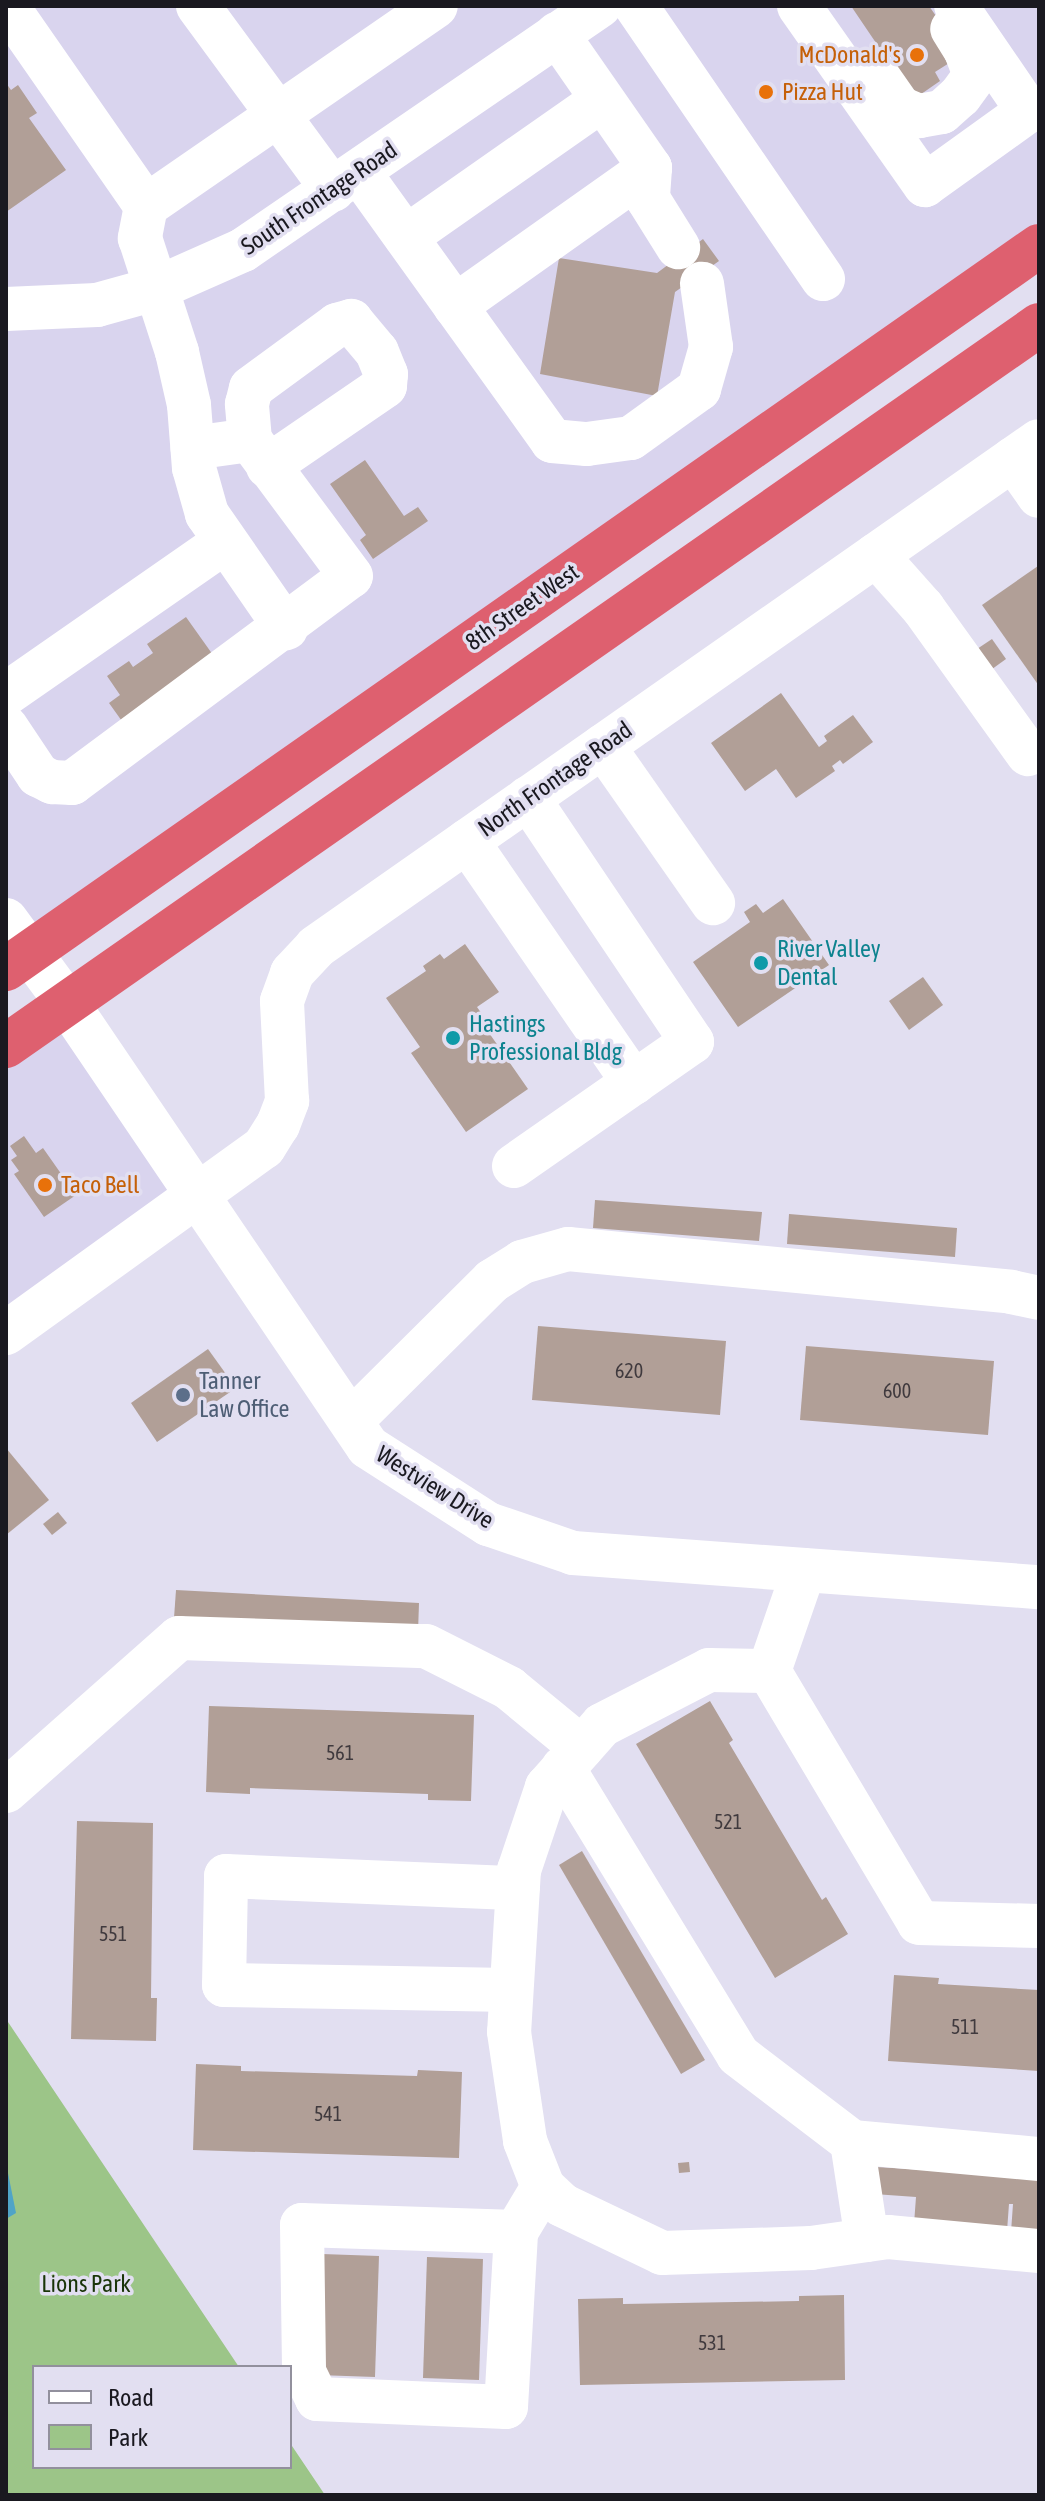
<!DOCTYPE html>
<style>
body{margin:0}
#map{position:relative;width:1045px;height:2501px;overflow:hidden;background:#e2dff1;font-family:"Asap Condensed",sans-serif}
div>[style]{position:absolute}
.built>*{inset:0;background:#d9d4ee}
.green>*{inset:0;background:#9cc588}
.water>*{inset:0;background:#50a4c7}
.building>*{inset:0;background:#b19f97}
.minor>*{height:44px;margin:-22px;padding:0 22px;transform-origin:22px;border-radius:22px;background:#fff}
.highway>*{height:44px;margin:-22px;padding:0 22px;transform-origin:22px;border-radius:22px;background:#de606f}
.dots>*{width:22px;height:22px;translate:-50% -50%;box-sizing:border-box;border:4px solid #e2dff1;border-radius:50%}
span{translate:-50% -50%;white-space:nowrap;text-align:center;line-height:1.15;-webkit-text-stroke:7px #e2dff1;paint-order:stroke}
.number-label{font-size:20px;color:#403a3e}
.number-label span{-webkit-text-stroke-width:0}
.food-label{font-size:24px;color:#c56008}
.right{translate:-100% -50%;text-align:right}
.left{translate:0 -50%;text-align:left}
.street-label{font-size:24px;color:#1a1920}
.culture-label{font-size:24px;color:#0d838f}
.service-label{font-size:24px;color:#4e5e75}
.park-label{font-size:24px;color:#1a3509}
.frame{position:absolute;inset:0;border:8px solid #1a1920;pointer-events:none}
.legend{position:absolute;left:32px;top:2365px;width:260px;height:104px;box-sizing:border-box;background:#e2dff1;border:2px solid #92909d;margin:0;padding:10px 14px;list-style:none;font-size:24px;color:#1a1920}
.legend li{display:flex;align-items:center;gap:16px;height:40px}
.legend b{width:40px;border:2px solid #92909d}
</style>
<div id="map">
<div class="built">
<i style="clip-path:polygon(6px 6px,1039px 6px,1039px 246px,30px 952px,6px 920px)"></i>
<i style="clip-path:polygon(67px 1003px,199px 1197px,6px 1333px,6px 1046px)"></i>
</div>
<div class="green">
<i style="clip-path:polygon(6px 2019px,239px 2367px,34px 2367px,34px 2467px,290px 2467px,290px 2443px,325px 2495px,6px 2495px)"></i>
</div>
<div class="water">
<i style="clip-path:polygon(6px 2163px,16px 2213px,6px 2219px)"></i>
</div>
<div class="building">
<i style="clip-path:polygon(851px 6px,929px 6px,955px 43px,954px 60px,935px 72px,940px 81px,914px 99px)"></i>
<i style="clip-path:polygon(6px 83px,11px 90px,18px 85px,37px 113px,29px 118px,66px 170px,6px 212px)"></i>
<i style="clip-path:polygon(703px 239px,719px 261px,675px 292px,657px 396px,540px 374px,559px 258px,657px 273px)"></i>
<i style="clip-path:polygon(365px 460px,404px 516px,418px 507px,428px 521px,373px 559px,360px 540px,366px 535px,330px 484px)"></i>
<i style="clip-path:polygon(1038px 566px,1039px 568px,1039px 686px,982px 605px)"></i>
<i style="clip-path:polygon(186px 617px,213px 655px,124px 724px,109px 703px,120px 695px,107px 676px,129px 661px,133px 667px,153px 653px,147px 644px)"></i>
<i style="clip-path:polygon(992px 639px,1006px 659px,988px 672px,974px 651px)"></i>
<i style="clip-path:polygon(781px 693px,819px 747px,827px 741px,824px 736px,853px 715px,873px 742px,843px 764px,840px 760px,832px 766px,835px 771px,796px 798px,776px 769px,745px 791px,711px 743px)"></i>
<i style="clip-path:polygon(783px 899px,829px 965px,738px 1027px,693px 962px,750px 922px,744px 912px,756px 904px,763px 913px)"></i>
<i style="clip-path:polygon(465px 944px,499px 992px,477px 1007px,491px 1027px,487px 1030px,528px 1089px,466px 1132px,411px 1053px,420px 1047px,386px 998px,426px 971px,423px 966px,440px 954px,444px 959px)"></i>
<i style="clip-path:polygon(923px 977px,943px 1005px,909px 1030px,889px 1001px)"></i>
<i style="clip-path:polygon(24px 1136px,36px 1153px,43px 1148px,76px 1195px,44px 1217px,14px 1174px,19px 1171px,11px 1160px,17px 1156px,10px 1146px)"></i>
<i style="clip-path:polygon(595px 1200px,762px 1212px,759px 1241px,593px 1228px)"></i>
<i style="clip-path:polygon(789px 1214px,957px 1228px,955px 1257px,787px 1244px)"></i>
<i style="clip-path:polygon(538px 1326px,726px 1341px,720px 1415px,532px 1400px)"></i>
<i style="clip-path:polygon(806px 1346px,994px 1361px,988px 1435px,800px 1420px)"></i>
<i style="clip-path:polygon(208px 1349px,236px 1388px,157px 1442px,131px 1403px)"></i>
<i style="clip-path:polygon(6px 1448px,49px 1500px,6px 1535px)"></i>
<i style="clip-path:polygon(58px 1512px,67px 1523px,52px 1535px,43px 1524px)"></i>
<i style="clip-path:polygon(176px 1590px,419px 1603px,418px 1632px,174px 1618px)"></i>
<i style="clip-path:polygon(710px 1701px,733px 1740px,729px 1743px,822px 1900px,826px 1897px,848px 1934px,775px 1978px,636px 1744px)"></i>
<i style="clip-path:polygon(209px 1706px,474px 1715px,471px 1801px,428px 1800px,428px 1794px,250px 1788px,250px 1794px,206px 1792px)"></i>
<i style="clip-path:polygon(77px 1821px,153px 1823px,151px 1998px,157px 1998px,156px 2041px,71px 2039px)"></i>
<i style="clip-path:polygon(582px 1851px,705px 2060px,681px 2074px,559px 1865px)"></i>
<i style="clip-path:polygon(894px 1975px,939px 1978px,938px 1984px,1039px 1990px,1039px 2071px,888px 2061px)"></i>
<i style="clip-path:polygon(196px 2064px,241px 2066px,241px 2071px,417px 2076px,418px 2070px,462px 2072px,459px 2158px,193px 2150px)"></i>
<i style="clip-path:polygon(689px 2162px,690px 2172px,679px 2173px,678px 2163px)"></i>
<i style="clip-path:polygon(876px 2167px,1039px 2177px,1039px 2234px,1011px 2232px,1013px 2204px,1009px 2204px,1007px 2231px,914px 2224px,916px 2197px,874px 2194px)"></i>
<i style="clip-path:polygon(322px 2254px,379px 2256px,375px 2377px,318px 2375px)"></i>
<i style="clip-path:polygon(427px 2257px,483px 2259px,479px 2380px,423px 2378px)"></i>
<i style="clip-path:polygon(844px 2295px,845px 2380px,580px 2385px,578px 2299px,623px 2298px,623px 2304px,799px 2301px,799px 2296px)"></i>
</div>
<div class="minor">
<i style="left:7px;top:6px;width:244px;rotate:55.2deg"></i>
<i style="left:146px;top:206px;width:33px;rotate:101deg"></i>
<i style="left:140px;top:238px;width:120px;rotate:72deg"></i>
<i style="left:177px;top:352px;width:54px;rotate:77.2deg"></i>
<i style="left:189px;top:405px;width:63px;rotate:85.5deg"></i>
<i style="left:194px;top:468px;width:48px;rotate:74.2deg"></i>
<i style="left:207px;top:514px;width:139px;rotate:55.3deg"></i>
<i style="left:198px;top:6px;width:228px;rotate:53.7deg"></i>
<i style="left:636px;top:6px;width:331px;rotate:55.6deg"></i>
<i style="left:799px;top:6px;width:219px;rotate:54.9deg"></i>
<i style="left:925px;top:185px;width:127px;rotate:-35.7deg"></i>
<i style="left:1028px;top:111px;width:127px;rotate:-124.4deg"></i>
<i style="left:557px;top:34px;width:163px;rotate:55.2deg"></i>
<i style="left:650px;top:168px;width:31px;rotate:94deg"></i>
<i style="left:648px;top:199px;width:57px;rotate:58deg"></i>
<i style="left:874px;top:71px;width:45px;rotate:54.9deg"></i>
<i style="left:900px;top:108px;width:21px;rotate:23deg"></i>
<i style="left:919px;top:116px;width:23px;rotate:-10deg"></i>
<i style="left:942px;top:112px;width:24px;rotate:-42deg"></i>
<i style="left:960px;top:96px;width:26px;rotate:-54deg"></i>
<i style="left:975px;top:75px;width:26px;rotate:-111deg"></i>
<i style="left:966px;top:51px;width:26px;rotate:-122deg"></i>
<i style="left:359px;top:172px;width:331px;rotate:54.3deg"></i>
<i style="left:552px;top:441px;width:35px;rotate:5deg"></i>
<i style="left:587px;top:444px;width:44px;rotate:-7.8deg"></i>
<i style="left:631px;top:438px;width:84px;rotate:-35.8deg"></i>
<i style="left:699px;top:389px;width:44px;rotate:-74.1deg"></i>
<i style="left:711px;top:347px;width:64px;rotate:-98.1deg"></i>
<i style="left:146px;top:206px;width:352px;rotate:-34.6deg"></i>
<i style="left:406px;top:237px;width:239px;rotate:-35deg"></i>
<i style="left:455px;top:306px;width:239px;rotate:-35.3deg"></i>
<i style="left:6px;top:309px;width:91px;rotate:-2.5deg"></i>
<i style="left:97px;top:305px;width:60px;rotate:-15.4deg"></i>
<i style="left:155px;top:289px;width:96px;rotate:-23.9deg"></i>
<i style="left:243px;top:250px;width:432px;rotate:-34.4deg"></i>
<i style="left:250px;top:440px;width:36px;rotate:-95deg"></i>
<i style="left:247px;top:404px;width:16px;rotate:-76deg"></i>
<i style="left:251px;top:388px;width:107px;rotate:-36.2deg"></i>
<i style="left:337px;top:325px;width:15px;rotate:-16deg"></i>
<i style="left:351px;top:321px;width:40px;rotate:50deg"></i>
<i style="left:377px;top:352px;width:24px;rotate:68deg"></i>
<i style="left:386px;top:374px;width:12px;rotate:95deg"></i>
<i style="left:385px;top:386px;width:142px;rotate:145.6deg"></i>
<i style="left:1013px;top:459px;width:45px;rotate:54.9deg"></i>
<i style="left:876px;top:555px;width:71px;rotate:48.4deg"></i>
<i style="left:923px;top:608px;width:180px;rotate:54.3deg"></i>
<i style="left:6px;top:694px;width:267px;rotate:-34.8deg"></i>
<i style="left:6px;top:727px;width:58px;rotate:56.3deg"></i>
<i style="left:38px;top:775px;width:16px;rotate:27deg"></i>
<i style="left:52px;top:782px;width:20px;rotate:3deg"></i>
<i style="left:72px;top:783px;width:347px;rotate:-36.6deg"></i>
<i style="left:351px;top:576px;width:169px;rotate:-126.6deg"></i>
<i style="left:250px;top:440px;width:58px;rotate:172deg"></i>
<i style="left:603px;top:746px;width:192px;rotate:55deg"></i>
<i style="left:467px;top:841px;width:294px;rotate:55.4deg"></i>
<i style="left:6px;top:920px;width:103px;rotate:53.7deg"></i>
<i style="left:67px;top:1003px;width:536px;rotate:55.87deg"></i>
<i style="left:368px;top:1447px;width:143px;rotate:32.7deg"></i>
<i style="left:488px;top:1524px;width:90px;rotate:18.8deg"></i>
<i style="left:573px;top:1553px;width:467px;rotate:4.2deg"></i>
<i style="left:514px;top:1166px;width:217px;rotate:-34.9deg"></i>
<i style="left:692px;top:1042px;width:294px;rotate:-123.9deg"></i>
<i style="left:6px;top:1333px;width:318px;rotate:-35.8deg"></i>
<i style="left:264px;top:1147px;width:26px;rotate:-58deg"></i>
<i style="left:278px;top:1125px;width:26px;rotate:-69deg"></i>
<i style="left:287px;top:1101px;width:100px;rotate:-92.9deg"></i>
<i style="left:282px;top:1001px;width:30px;rotate:-70deg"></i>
<i style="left:292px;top:973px;width:35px;rotate:-47deg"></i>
<i style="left:316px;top:947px;width:882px;rotate:-34.99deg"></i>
<i style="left:351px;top:1421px;width:199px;rotate:-44.8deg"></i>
<i style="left:492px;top:1281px;width:36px;rotate:-32deg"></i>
<i style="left:522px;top:1262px;width:48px;rotate:-15.8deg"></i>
<i style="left:568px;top:1249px;width:445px;rotate:5.5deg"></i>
<i style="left:1011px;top:1292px;width:29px;rotate:12deg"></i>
<i style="left:804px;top:1570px;width:107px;rotate:109.1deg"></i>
<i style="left:769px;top:1671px;width:60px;rotate:-179deg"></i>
<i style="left:709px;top:1670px;width:120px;rotate:152.8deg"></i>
<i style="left:602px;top:1725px;width:83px;rotate:131.6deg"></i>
<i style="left:547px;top:1787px;width:88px;rotate:108.6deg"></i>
<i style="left:519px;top:1870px;width:162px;rotate:93.5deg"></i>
<i style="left:509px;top:2032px;width:110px;rotate:81.6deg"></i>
<i style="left:525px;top:2141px;width:49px;rotate:68.6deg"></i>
<i style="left:543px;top:2187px;width:26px;rotate:43deg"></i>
<i style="left:562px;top:2205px;width:111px;rotate:25.6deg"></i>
<i style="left:662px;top:2253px;width:149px;rotate:-1.9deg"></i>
<i style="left:811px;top:2248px;width:78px;rotate:-8.1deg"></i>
<i style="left:888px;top:2237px;width:152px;rotate:5.3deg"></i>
<i style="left:769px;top:1671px;width:293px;rotate:59.2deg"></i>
<i style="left:919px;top:1923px;width:120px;rotate:1.4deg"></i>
<i style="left:563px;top:1768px;width:336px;rotate:58.6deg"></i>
<i style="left:738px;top:2055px;width:143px;rotate:37.3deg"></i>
<i style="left:6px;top:1791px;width:231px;rotate:-41.5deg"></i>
<i style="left:179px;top:1638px;width:247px;rotate:1.9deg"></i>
<i style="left:426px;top:1646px;width:93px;rotate:26.8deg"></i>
<i style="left:509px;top:1688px;width:94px;rotate:39.4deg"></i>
<i style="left:511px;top:1990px;width:287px;rotate:-179deg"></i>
<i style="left:224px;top:1985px;width:109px;rotate:-88.9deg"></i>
<i style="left:226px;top:1876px;width:292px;rotate:2.4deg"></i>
<i style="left:516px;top:2232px;width:214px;rotate:-178.1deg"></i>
<i style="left:302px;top:2225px;width:147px;rotate:89.2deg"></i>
<i style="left:304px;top:2372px;width:30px;rotate:64deg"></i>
<i style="left:317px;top:2399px;width:189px;rotate:2.4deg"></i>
<i style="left:506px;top:2407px;width:175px;rotate:-86.7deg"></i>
<i style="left:516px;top:2232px;width:52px;rotate:-59deg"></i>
<i style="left:867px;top:2240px;width:99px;rotate:-98.7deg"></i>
<i style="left:852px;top:2142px;width:188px;rotate:5.2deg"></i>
</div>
<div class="highway">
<i style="left:6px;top:969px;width:1261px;rotate:-34.99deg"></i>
<i style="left:6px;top:1046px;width:1260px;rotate:-34.91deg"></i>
</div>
<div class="dots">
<i style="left:917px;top:55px;background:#e8710a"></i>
<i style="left:766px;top:92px;background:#e8710a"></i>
<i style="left:761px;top:963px;background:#0f9aa8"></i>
<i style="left:453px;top:1038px;background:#0f9aa8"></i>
<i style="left:45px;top:1185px;background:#e8710a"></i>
<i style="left:183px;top:1395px;background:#5c6f8a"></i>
</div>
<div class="number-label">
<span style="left:629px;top:1370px">620</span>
<span style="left:897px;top:1390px">600</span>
<span style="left:340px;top:1752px">561</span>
<span style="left:728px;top:1821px">521</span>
<span style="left:113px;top:1933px">551</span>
<span style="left:965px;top:2026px">511</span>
<span style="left:328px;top:2113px">541</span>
<span style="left:712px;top:2342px">531</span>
</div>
<div class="food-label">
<span class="right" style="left:901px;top:55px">McDonald's</span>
<span class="left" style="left:782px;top:92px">Pizza Hut</span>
<span class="left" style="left:61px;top:1185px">Taco Bell</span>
</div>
<div class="street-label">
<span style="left:319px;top:198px;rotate:-34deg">South Frontage Road</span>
<span style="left:522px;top:607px;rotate:-35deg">8th Street West</span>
<span style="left:555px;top:779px;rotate:-35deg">North Frontage Road</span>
<span style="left:435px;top:1487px;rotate:32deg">Westview Drive</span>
</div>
<div class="culture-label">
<span class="left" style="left:777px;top:963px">River Valley<br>Dental</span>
<span class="left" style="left:469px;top:1038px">Hastings<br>Professional Bldg</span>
</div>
<div class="service-label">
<span class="left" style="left:199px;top:1395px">Tanner<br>Law Office</span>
</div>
<div class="park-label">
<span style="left:86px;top:2284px">Lions Park</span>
</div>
<div class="frame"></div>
<ul class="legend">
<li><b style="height:10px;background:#fff"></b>Road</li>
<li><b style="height:22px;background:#9cc588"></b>Park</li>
</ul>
</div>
